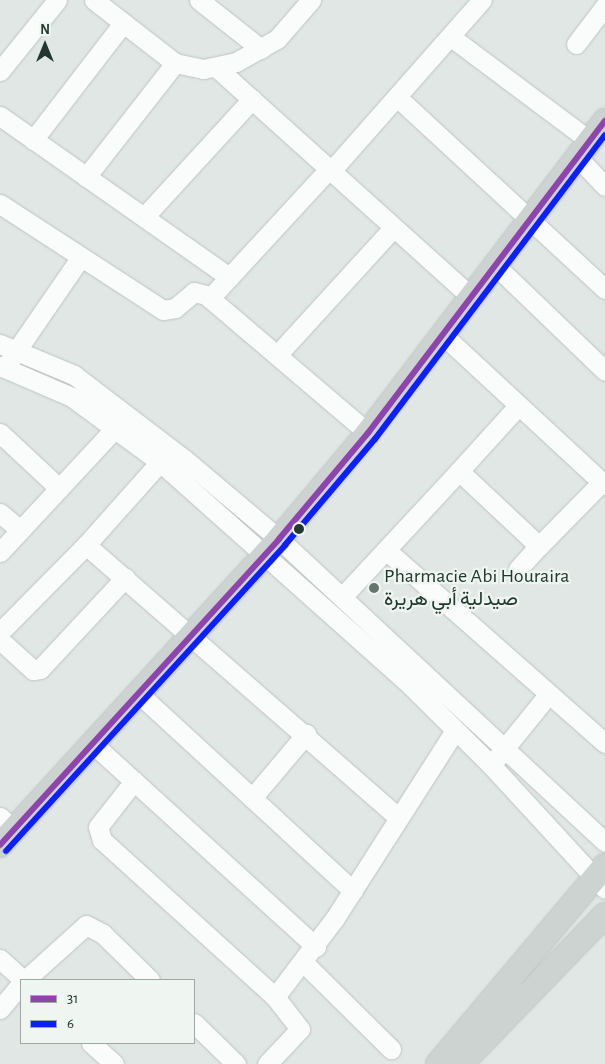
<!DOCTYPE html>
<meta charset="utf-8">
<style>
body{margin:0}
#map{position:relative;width:605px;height:1064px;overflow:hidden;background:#e1e7e4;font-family:"Alegreya Sans",Vazirmatn,sans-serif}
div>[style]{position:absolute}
.roads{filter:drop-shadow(0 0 1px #bec4c1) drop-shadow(0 0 1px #bec4c1)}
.minor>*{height:19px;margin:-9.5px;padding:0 9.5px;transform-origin:9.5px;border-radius:9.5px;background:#fafbfb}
.major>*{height:24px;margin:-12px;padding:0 12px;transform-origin:12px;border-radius:12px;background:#cdd3d1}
.bus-1>*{height:6px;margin:-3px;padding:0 3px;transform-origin:3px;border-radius:3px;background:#8e44ad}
.bus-2>*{height:6px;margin:-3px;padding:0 3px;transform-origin:3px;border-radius:3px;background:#0c20ff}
.dots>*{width:14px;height:14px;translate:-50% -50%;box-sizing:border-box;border:2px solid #eff6f2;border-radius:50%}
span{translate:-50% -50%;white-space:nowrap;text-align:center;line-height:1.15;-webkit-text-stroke:4.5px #eff6f2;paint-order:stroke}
.poi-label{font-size:20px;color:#22372f}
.left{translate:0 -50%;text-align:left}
.legend{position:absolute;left:20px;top:979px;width:175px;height:65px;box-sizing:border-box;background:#eff6f2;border:1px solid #9daaa4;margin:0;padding:6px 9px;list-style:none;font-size:15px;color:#22372f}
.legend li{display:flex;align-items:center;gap:10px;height:25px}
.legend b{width:25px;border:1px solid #9daaa4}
.north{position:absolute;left:20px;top:20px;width:50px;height:50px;-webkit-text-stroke:4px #eff6f2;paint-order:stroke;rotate:0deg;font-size:14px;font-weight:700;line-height:20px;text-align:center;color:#22372f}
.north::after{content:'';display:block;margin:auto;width:18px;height:22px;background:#22372f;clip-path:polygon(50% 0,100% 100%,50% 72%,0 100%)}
</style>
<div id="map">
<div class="roads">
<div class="minor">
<i style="left:94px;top:0;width:103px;rotate:37.9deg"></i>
<i style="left:175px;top:63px;width:29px;rotate:12deg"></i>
<i style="left:203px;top:69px;width:34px;rotate:-12deg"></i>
<i style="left:236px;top:62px;width:47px;rotate:-29.3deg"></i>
<i style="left:277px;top:39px;width:52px;rotate:-48.9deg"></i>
<i style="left:199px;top:0;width:79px;rotate:38.3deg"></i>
<i style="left:451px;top:37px;width:174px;rotate:36.8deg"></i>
<i style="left:576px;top:44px;width:48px;rotate:-52.7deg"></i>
<i style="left:217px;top:68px;width:342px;rotate:42deg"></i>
<i style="left:0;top:71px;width:91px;rotate:-51.2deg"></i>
<i style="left:397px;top:97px;width:283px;rotate:42.7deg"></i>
<i style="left:0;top:116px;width:280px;rotate:35.1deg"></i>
<i style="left:33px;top:140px;width:148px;rotate:-52.4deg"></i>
<i style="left:578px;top:158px;width:39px;rotate:46deg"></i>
<i style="left:331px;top:171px;width:228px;rotate:-48.6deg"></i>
<i style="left:86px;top:177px;width:145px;rotate:-52deg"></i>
<i style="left:0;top:204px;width:194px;rotate:33deg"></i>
<i style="left:163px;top:310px;width:12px;rotate:-9deg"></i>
<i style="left:175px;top:308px;width:25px;rotate:-40deg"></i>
<i style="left:194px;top:292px;width:12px;rotate:14deg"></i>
<i style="left:206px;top:295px;width:213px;rotate:40.4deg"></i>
<i style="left:144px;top:217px;width:160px;rotate:-47.5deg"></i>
<i style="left:496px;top:266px;width:151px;rotate:43.9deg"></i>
<i style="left:210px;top:298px;width:176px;rotate:-47.3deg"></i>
<i style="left:443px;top:335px;width:221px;rotate:42.8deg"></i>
<i style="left:0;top:344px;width:80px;rotate:22.7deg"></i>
<i style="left:74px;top:375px;width:138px;rotate:37.4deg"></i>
<i style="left:184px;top:459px;width:124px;rotate:40.1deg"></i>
<i style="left:279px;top:539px;width:445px;rotate:42.9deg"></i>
<i style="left:278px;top:354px;width:171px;rotate:-47.6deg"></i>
<i style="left:10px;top:360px;width:124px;rotate:-55.5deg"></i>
<i style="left:0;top:366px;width:78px;rotate:23.3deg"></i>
<i style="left:72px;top:397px;width:109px;rotate:36.5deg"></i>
<i style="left:160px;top:462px;width:328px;rotate:41.7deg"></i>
<i style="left:405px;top:680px;width:121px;rotate:44.7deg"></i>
<i style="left:491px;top:765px;width:168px;rotate:47.4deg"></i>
<i style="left:518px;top:406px;width:88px;rotate:132.2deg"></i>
<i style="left:459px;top:471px;width:110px;rotate:43.2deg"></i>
<i style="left:539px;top:546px;width:90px;rotate:-45.5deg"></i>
<i style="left:0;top:433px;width:81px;rotate:43deg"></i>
<i style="left:0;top:513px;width:26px;rotate:40deg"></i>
<i style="left:86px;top:545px;width:111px;rotate:-48.3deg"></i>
<i style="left:386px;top:550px;width:292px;rotate:41.4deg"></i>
<i style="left:0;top:552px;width:171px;rotate:-47.1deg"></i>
<i style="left:518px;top:569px;width:31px;rotate:-48deg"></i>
<i style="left:342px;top:597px;width:172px;rotate:-47.1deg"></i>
<i style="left:0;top:632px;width:122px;rotate:-45.3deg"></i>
<i style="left:86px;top:545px;width:415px;rotate:41.1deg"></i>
<i style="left:0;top:640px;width:45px;rotate:42.3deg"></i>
<i style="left:33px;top:670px;width:7px;rotate:-8deg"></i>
<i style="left:40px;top:669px;width:125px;rotate:-47deg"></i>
<i style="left:138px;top:693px;width:292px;rotate:42.6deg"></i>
<i style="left:92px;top:743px;width:303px;rotate:42.3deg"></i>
<i style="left:496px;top:759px;width:81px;rotate:-51deg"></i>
<i style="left:134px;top:781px;width:58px;rotate:128deg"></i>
<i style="left:98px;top:827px;width:14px;rotate:73deg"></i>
<i style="left:102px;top:840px;width:234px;rotate:42.2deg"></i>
<i style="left:275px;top:997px;width:99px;rotate:-52.8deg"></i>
<i style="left:335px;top:918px;width:223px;rotate:-57.4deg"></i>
<i style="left:252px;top:798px;width:84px;rotate:-49.8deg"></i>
<i style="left:0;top:817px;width:18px;rotate:41deg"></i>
<i style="left:0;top:959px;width:31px;rotate:42deg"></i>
<i style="left:303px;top:962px;width:124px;rotate:44.7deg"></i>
<i style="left:25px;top:980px;width:82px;rotate:-42deg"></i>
<i style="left:86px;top:925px;width:18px;rotate:27deg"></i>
<i style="left:102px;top:933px;width:67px;rotate:44.4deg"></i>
<i style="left:0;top:1009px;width:33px;rotate:-50deg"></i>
<i style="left:194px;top:1023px;width:59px;rotate:44.3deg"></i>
<i style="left:91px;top:1043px;width:31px;rotate:42deg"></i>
<i style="left:267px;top:1064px;width:48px;rotate:-46.7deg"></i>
<i style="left:300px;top:1029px;width:41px;rotate:-128deg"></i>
</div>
<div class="major">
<i style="left:0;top:845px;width:414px;rotate:-47.6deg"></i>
<i style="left:279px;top:539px;width:138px;rotate:-50deg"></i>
<i style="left:368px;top:433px;width:392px;rotate:-52.8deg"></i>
<i style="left:438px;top:1064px;width:259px;rotate:-49.9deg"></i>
<i style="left:461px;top:1064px;width:207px;rotate:-46deg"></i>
</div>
</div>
<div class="bus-1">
<i style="left:0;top:845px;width:414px;rotate:-47.6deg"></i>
<i style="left:279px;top:539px;width:138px;rotate:-50deg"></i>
<i style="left:368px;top:433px;width:392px;rotate:-52.8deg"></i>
</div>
<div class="bus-2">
<i style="left:6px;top:851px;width:414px;rotate:-47.6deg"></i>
<i style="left:285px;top:545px;width:139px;rotate:-49.7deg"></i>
<i style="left:375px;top:439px;width:381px;rotate:-52.9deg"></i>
</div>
<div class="dots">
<i style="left:299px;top:529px;background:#22372f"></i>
<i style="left:374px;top:588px;background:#65756e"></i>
</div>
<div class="poi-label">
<span class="left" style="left:384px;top:588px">Pharmacie Abi Houraira<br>صيدلية أبي هريرة</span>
</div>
<ul class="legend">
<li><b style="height:6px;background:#8e44ad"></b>31</li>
<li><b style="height:6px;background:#0c20ff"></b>6</li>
</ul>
<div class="north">N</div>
</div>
